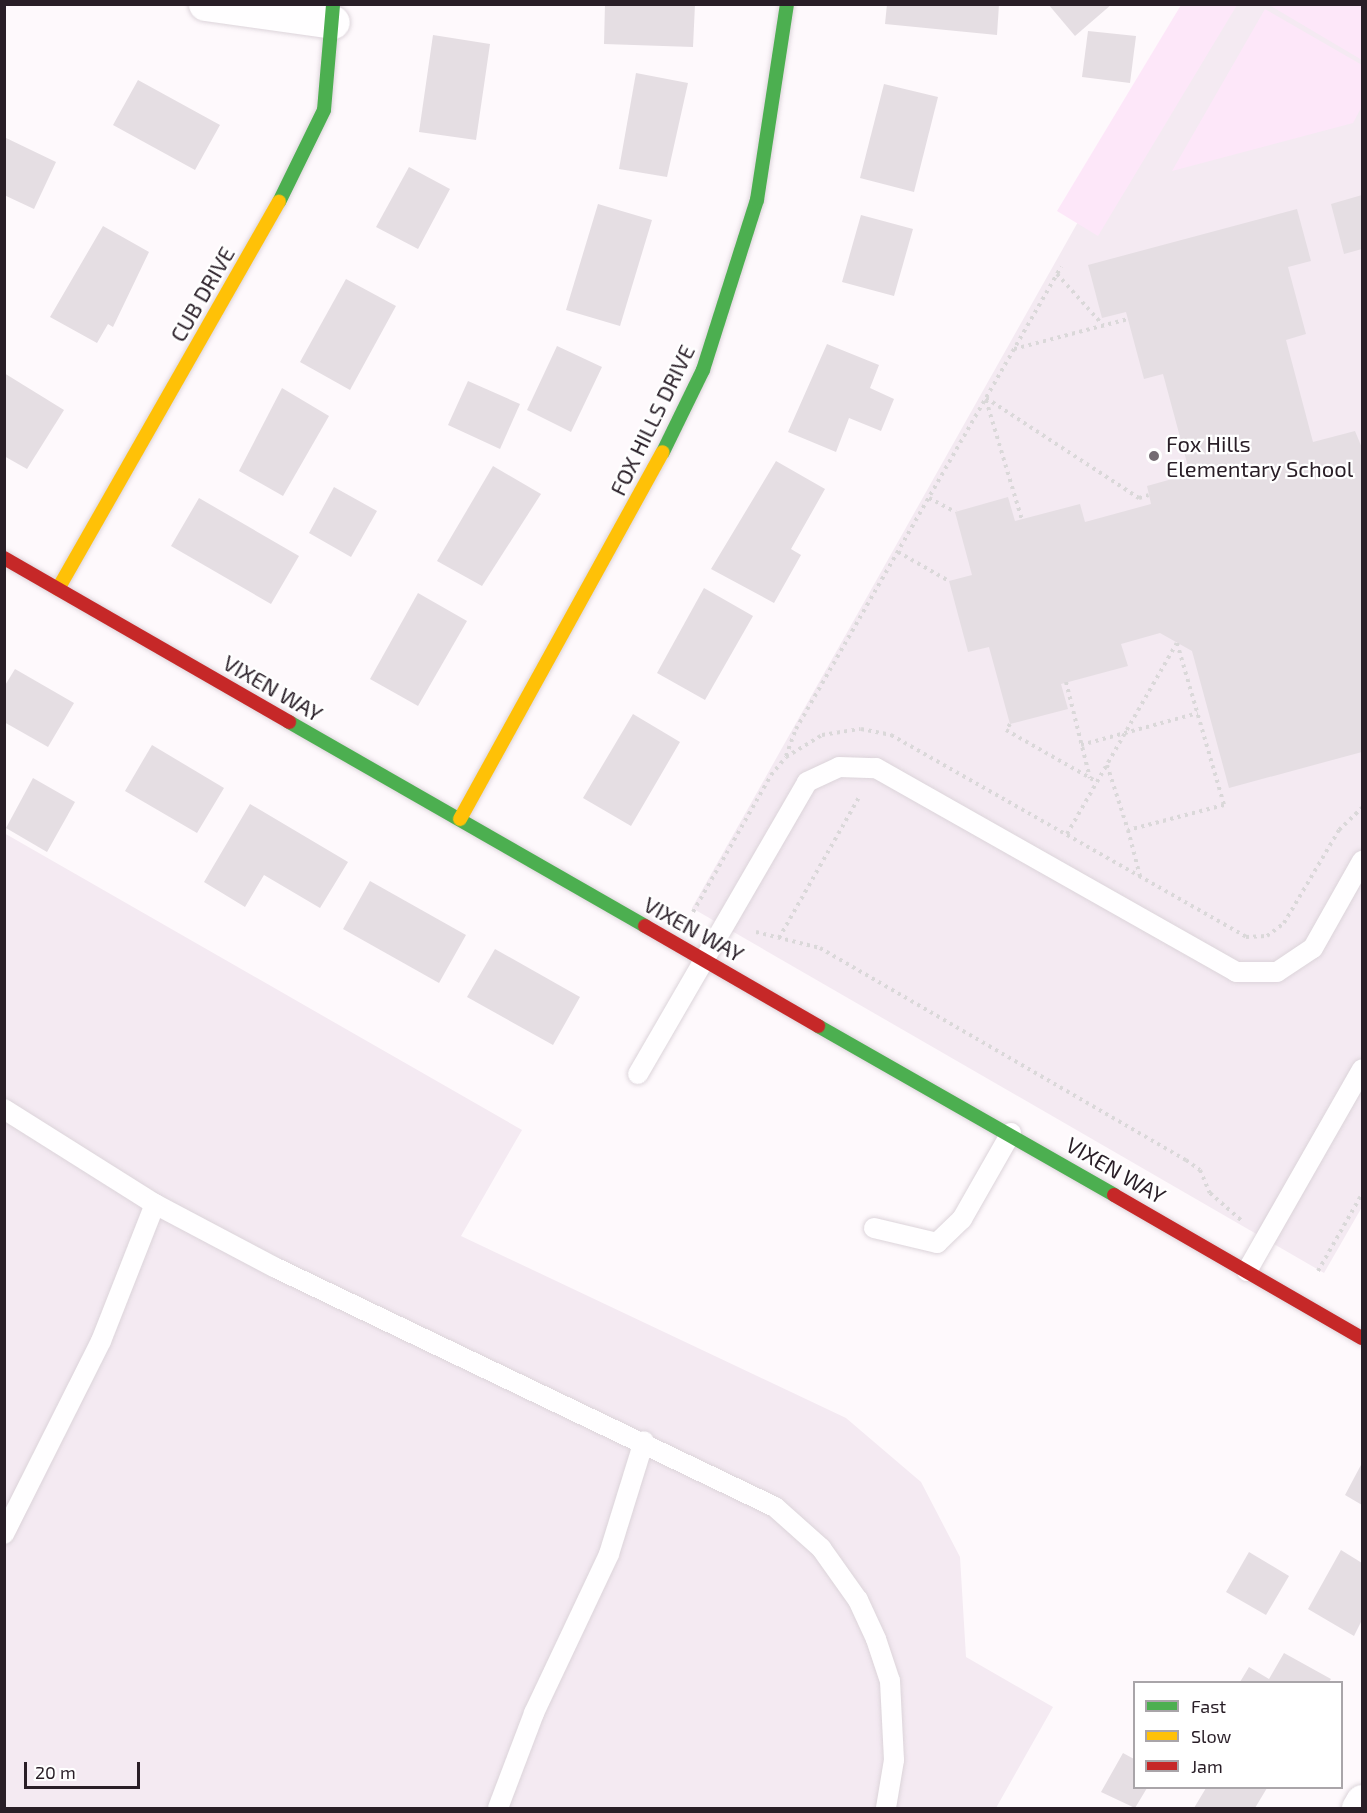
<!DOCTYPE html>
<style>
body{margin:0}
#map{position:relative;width:1367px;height:1813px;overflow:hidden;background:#fef9fc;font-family:"Exo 2",sans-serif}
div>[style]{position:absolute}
.built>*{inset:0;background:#f4eaf2}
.green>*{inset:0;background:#fde7f9}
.building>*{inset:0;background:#e5dee3}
.path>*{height:4px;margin-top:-2px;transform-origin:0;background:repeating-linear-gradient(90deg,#dad8d9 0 3px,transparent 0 7.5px)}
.roads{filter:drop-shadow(0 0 2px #dcd4da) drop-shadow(0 0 2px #dcd4da)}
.lane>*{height:20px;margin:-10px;padding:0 10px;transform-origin:10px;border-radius:10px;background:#fffeff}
.street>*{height:33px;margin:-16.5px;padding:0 16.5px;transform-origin:16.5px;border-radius:16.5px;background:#fffeff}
.fast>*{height:14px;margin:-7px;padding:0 7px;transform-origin:7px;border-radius:7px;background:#4caf50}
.slow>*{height:14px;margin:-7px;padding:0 7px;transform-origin:7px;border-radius:7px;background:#ffc107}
.jam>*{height:14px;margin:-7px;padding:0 7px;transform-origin:7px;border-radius:7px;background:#c62828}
.dots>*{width:16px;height:16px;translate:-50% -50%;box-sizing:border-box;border:3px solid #fff;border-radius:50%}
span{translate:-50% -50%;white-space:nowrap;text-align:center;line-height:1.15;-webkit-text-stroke:4.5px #fff;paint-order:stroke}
.street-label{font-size:22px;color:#291e27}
.poi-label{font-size:22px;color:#291e27}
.left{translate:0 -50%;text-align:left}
.frame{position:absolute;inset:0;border:6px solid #291e27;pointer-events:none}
.legend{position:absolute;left:1133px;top:1681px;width:210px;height:108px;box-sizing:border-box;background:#fff;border:2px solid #a9a5a9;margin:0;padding:8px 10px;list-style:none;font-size:18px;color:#291e27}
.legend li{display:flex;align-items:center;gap:12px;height:30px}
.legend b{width:30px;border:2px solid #a9a5a9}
.scale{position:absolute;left:24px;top:1762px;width:116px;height:27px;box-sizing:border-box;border:3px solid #291e27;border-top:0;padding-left:8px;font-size:18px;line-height:21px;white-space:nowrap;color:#291e27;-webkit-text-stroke:4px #fff;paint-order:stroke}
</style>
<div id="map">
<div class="built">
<i style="clip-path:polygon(1200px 5px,1362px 5px,1362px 1207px,1324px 1273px,692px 908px)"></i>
<i style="clip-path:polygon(4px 833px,522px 1130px,461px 1236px,846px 1418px,921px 1482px,960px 1557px,966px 1657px,1053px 1707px,996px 1808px,5px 1808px)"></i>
</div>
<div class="green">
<i style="clip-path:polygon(1181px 5px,1237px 5px,1098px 236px,1057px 211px)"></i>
<i style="clip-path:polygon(1269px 5px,1362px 5px,1362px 60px)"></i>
<i style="clip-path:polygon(1265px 9px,1362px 65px,1362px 106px,1353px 123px,1172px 171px)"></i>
</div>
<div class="building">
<i style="clip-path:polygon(605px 4px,695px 4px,693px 47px,604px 44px)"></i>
<i style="clip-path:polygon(887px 4px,999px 4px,997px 35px,885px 24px)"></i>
<i style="clip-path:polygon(1048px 4px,1112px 4px,1075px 36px)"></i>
<i style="clip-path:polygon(1088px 31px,1136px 36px,1130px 83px,1082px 77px)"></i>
<i style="clip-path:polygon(433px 35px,490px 44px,476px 140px,419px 132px)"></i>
<i style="clip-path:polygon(636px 73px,688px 83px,667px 177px,619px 169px)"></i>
<i style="clip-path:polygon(138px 80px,220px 125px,195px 170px,113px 125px)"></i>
<i style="clip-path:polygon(884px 84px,938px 97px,914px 192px,860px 178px)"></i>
<i style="clip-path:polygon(4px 137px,56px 162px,34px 209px,4px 195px)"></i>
<i style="clip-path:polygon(409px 167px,450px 189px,418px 249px,376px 227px)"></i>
<i style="clip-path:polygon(1362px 195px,1362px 249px,1344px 254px,1331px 204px)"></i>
<i style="clip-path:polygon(598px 204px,652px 220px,620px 326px,566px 310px)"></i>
<i style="clip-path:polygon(1297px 209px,1311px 261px,1288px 267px,1306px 334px,1286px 340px,1313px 442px,1355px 431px,1362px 448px,1362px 752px,1229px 788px,1192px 651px,1160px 633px,1121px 644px,1128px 666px,1061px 684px,1068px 709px,1010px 724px,989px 647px,968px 652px,949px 581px,972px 575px,955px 512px,1008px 497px,1015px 521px,1080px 504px,1085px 522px,1151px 504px,1147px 486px,1190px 474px,1163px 374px,1144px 379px,1126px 312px,1102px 318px,1088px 265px)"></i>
<i style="clip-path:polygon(861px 215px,913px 229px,894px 296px,842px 282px)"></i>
<i style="clip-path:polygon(103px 226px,149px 252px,113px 327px,108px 324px,97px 343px,50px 317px)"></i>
<i style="clip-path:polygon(346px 279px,396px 306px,350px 390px,300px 362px)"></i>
<i style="clip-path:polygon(827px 344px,879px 365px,870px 388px,894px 399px,881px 431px,849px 418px,836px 452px,788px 432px)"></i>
<i style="clip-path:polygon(557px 346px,602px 367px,571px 432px,527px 410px)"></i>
<i style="clip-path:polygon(4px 373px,64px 410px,27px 469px,4px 456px)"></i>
<i style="clip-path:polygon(468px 381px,520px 404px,500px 449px,448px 425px)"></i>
<i style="clip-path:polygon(282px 388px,329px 416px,283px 496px,239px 471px)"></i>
<i style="clip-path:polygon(776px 461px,825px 489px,791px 549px,801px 555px,774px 603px,711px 569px)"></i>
<i style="clip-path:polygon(493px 466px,541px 494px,482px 586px,437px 561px)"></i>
<i style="clip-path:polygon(334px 487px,377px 511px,351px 557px,309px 533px)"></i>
<i style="clip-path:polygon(199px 498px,299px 556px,271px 604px,171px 546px)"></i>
<i style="clip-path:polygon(704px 588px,753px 616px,705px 700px,657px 673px)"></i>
<i style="clip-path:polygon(418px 593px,467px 621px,418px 706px,370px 679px)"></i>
<i style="clip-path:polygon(15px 669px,74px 703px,48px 747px,4px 722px,4px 687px)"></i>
<i style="clip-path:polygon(633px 714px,680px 742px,631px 826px,583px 798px)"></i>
<i style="clip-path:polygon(152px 745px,224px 788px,197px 833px,125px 791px)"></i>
<i style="clip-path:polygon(33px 778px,75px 802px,47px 852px,6px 828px)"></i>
<i style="clip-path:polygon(250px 804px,348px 862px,320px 908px,264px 875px,245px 907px,204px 882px)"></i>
<i style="clip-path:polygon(370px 881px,466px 935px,439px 983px,343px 929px)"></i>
<i style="clip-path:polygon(495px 949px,580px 997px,553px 1045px,467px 997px)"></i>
<i style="clip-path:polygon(1362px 1463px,1362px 1505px,1345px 1495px)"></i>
<i style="clip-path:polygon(1341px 1550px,1362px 1563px,1362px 1620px,1354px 1636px,1308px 1609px)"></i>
<i style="clip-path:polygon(1249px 1552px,1289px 1576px,1266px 1615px,1226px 1592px)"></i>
<i style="clip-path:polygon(1284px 1653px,1331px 1679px,1329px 1682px,1240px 1682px,1249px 1667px,1269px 1679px)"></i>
<i style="clip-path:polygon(1123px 1753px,1134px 1759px,1134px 1788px,1147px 1788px,1135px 1808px,1101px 1792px)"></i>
<i style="clip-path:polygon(1206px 1788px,1267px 1788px,1255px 1808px,1194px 1808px)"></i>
</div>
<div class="path">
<i style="left:1057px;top:274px;width:69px;rotate:48deg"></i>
<i style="left:1014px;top:349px;width:118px;rotate:-14.7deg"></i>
<i style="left:986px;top:398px;width:183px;rotate:33.2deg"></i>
<i style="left:1139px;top:498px;width:10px;rotate:-17deg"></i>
<i style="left:986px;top:400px;width:125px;rotate:73.3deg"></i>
<i style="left:929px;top:498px;width:30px;rotate:28deg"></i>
<i style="left:898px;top:552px;width:59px;rotate:29.6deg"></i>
<i style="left:1066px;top:682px;width:99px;rotate:76deg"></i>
<i style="left:1010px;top:724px;width:7px;rotate:124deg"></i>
<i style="left:1006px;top:730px;width:105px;rotate:29.7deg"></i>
<i style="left:1081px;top:745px;width:121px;rotate:-15.3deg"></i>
<i style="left:786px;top:756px;width:29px;rotate:-70deg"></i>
<i style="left:796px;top:729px;width:533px;rotate:-60.16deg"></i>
<i style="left:1107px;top:765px;width:68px;rotate:72.1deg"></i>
<i style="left:1067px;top:834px;width:220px;rotate:-60.1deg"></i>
<i style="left:1177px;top:643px;width:169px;rotate:73.8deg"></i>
<i style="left:1224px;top:805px;width:99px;rotate:165.4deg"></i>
<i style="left:1128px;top:830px;width:48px;rotate:75.4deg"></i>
<i style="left:693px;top:912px;width:158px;rotate:-60.3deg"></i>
<i style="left:771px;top:775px;width:23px;rotate:-50deg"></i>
<i style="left:786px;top:757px;width:42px;rotate:-31.4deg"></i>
<i style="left:822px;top:735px;width:39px;rotate:-9deg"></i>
<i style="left:861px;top:729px;width:31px;rotate:11deg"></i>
<i style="left:891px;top:735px;width:408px;rotate:29.6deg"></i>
<i style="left:1246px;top:937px;width:21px;rotate:-3deg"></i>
<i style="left:1267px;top:936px;width:21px;rotate:-37deg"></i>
<i style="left:1284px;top:923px;width:108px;rotate:-59.4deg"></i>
<i style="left:1339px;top:830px;width:32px;rotate:-44deg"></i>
<i style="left:756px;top:932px;width:66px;rotate:14deg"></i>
<i style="left:820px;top:948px;width:423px;rotate:30.1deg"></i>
<i style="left:1186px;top:1160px;width:17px;rotate:36deg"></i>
<i style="left:1200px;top:1170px;width:25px;rotate:67deg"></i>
<i style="left:1210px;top:1193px;width:43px;rotate:41.2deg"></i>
<i style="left:779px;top:938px;width:162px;rotate:-60.4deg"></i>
<i style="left:1318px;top:1271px;width:89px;rotate:-60.3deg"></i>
</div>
<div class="roads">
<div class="lane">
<i style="left:638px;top:1074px;width:337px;rotate:-59.9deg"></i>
<i style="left:807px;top:782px;width:35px;rotate:-25deg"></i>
<i style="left:839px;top:767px;width:37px;rotate:2deg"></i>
<i style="left:876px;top:768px;width:414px;rotate:29.5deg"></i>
<i style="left:1236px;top:972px;width:41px"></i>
<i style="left:1277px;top:972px;width:43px;rotate:-33.7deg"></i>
<i style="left:1313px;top:948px;width:100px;rotate:-60.6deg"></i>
<i style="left:4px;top:1109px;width:178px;rotate:32.2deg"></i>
<i style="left:155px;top:1204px;width:135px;rotate:27.9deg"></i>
<i style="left:274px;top:1267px;width:556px;rotate:25.6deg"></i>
<i style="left:775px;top:1507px;width:62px;rotate:41.7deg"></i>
<i style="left:821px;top:1548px;width:64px;rotate:54.6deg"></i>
<i style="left:858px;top:1600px;width:43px;rotate:65.2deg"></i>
<i style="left:876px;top:1639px;width:44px;rotate:71.6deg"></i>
<i style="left:890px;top:1681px;width:79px;rotate:87.1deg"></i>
<i style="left:894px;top:1760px;width:49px;rotate:99.5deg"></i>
<i style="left:874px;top:1228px;width:65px;rotate:13.4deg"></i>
<i style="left:937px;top:1243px;width:35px;rotate:-44deg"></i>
<i style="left:962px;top:1219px;width:99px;rotate:-60.3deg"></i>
<i style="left:1247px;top:1271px;width:232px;rotate:-60.3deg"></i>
<i style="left:4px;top:1534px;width:216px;rotate:-63.3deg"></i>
<i style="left:101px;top:1341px;width:147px;rotate:-68.5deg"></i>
<i style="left:498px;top:1808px;width:102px;rotate:-69.2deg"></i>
<i style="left:534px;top:1713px;width:176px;rotate:-64.7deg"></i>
<i style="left:609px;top:1554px;width:118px;rotate:-72.8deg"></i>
</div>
<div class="street">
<i style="left:205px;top:4px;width:129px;rotate:8deg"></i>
<i style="left:1358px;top:1808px;width:8px;rotate:-60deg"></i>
</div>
<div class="fast">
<i style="left:279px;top:202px;width:102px;rotate:-63.9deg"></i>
<i style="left:324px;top:110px;width:106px;rotate:-85.1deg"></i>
<i style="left:663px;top:452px;width:91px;rotate:-64deg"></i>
<i style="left:703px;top:370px;width:178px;rotate:-72.4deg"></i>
<i style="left:757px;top:200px;width:198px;rotate:-81.3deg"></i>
<i style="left:289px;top:722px;width:410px;rotate:29.8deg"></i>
<i style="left:818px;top:1026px;width:341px;rotate:29.7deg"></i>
</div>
<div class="slow">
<i style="left:58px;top:589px;width:446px;rotate:-60.3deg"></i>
<i style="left:460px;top:819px;width:419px;rotate:-61.1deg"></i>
</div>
<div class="jam">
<i style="left:4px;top:558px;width:329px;rotate:29.9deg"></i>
<i style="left:645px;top:926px;width:200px;rotate:30deg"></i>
<i style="left:1114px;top:1195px;width:286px;rotate:30deg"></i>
</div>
</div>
<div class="dots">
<i style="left:1154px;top:456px;background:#746b72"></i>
</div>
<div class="street-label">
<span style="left:202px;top:294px;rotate:-60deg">CUB DRIVE</span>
<span style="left:652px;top:420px;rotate:-64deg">FOX HILLS DRIVE</span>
<span style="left:273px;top:688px;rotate:30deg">VIXEN WAY</span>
<span style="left:694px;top:929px;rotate:29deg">VIXEN WAY</span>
<span style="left:1116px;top:1170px;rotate:30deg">VIXEN WAY</span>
</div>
<div class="poi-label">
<span class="left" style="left:1166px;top:456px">Fox Hills<br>Elementary School</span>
</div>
<div class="frame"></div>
<ul class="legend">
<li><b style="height:8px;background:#4caf50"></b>Fast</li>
<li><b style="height:8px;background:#ffc107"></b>Slow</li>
<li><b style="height:8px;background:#c62828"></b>Jam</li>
</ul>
<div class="scale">20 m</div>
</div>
